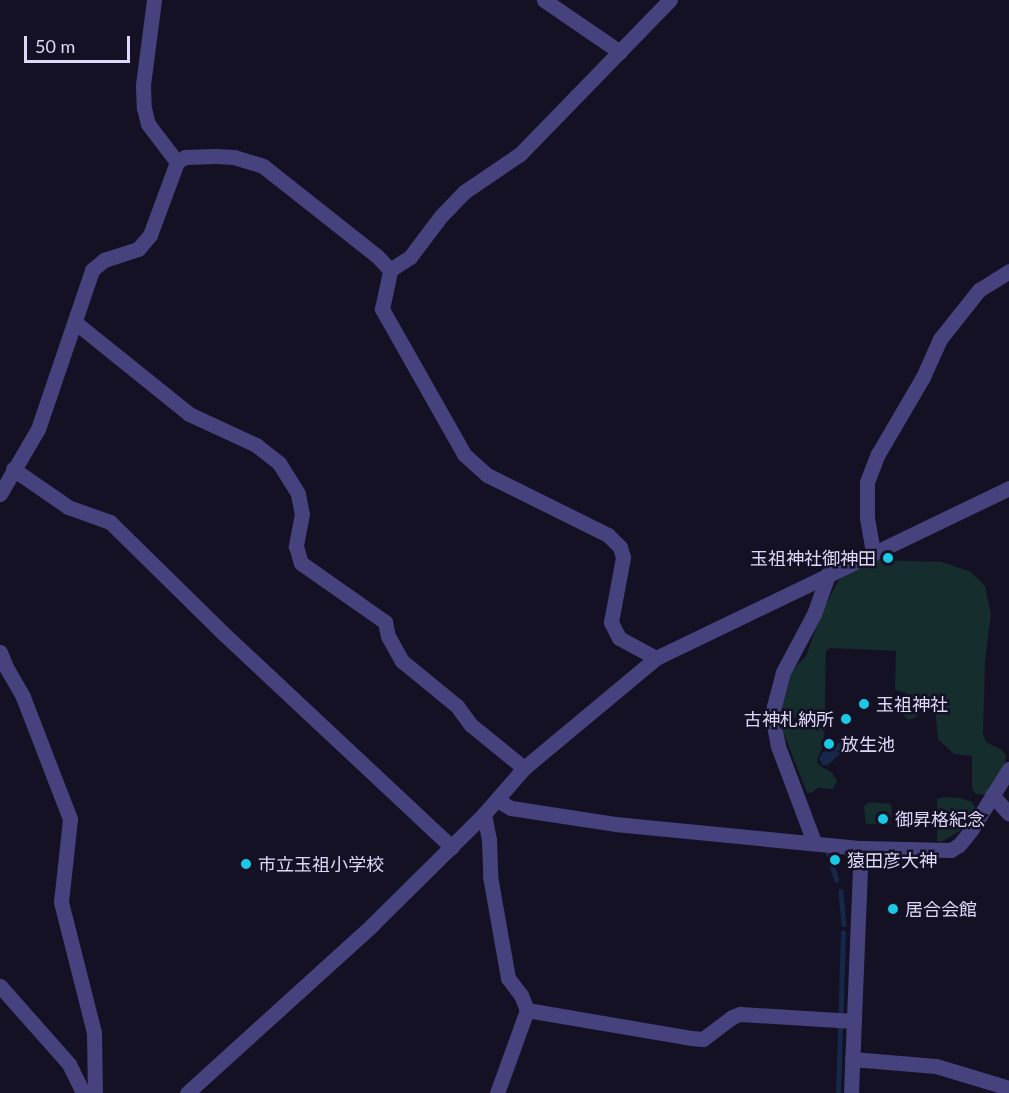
<!DOCTYPE html>
<meta charset="utf-8">
<style>
body{margin:0}
#map{position:relative;width:1009px;height:1093px;overflow:hidden;background:#151124;font-family:Lato,"Noto Sans JP",sans-serif}
div>[style]{position:absolute}
.green>*{inset:0;background:#152d2d}
.water>*{inset:0;background:#162849}
.stream>*{height:4.5px;margin:-2.25px;padding:0 2.25px;transform-origin:2.25px;border-radius:2.25px;background:#162849}
.minor>*{height:15px;margin:-7.5px;padding:0 7.5px;transform-origin:7.5px;border-radius:7.5px;background:#46427e}
.dots>*{width:16px;height:16px;translate:-50% -50%;box-sizing:border-box;border:3px solid #151124;border-radius:50%}
span{translate:-50% -50%;white-space:nowrap;text-align:center;line-height:1.15;-webkit-text-stroke:5px #151124;paint-order:stroke}
.poi-label{font-size:18px;color:#ded9fb}
.right{translate:-100% -50%;text-align:right}
.left{translate:0 -50%;text-align:left}
.scale{position:absolute;left:24px;top:36px;width:106px;height:27px;box-sizing:border-box;border:3px solid #ded9fb;border-top:0;padding-left:8px;font-size:18px;line-height:21px;white-space:nowrap;color:#ded9fb;-webkit-text-stroke:4px #151124;paint-order:stroke}
</style>
<div id="map">
<div class="green">
<i style="clip-path:polygon(878px 560px,942px 562px,971px 572px,985px 586px,991px 614px,985px 661px,983px 734px,986px 742px,1002px 750px,1006px 756px,1004px 767px,986px 795px,976px 794px,972px 789px,972px 756px,954px 754px,938px 739px,935px 707px,920px 707px,917px 716px,912px 719px,907px 719px,901px 712px,900px 704px,905px 701px,906px 693px,895px 690px,896px 651px,830px 648px,826px 651px,824px 744px,817px 759px,818px 764px,832px 773px,837px 781px,833px 789px,818px 788px,811px 793px,807px 793px,779px 721px,778px 712px,788px 674px,806px 656px,821px 614px,838px 581px,844px 575px)"></i>
<i style="clip-path:polygon(943px 797px,960px 798px,972px 802px,975px 808px,965px 828px,941px 842px,937px 841px,937px 799px)"></i>
<i style="clip-path:polygon(870px 802px,890px 804px,892px 806px,891px 824px,866px 824px,864px 806px)"></i>
</div>
<div class="water">
<i style="clip-path:polygon(839px 743px,842px 744px,841px 753px,828px 765px,822px 765px,819px 758px,822px 753px)"></i>
</div>
<div class="stream">
<i style="left:828px;top:853px;width:28px;rotate:72deg"></i>
<i style="left:841px;top:891px;width:33px;rotate:85deg"></i>
<i style="left:838px;top:1093px;width:160px;rotate:-88.2deg"></i>
</div>
<div class="minor">
<i style="left:154px;top:0;width:86px;rotate:97.4deg"></i>
<i style="left:143px;top:85px;width:23px;rotate:88deg"></i>
<i style="left:144px;top:108px;width:16px;rotate:76deg"></i>
<i style="left:148px;top:124px;width:48px;rotate:52.7deg"></i>
<i style="left:544px;top:0;width:92px;rotate:34.4deg"></i>
<i style="left:76px;top:323px;width:145px;rotate:38.8deg"></i>
<i style="left:189px;top:414px;width:74px;rotate:24.8deg"></i>
<i style="left:256px;top:445px;width:29px;rotate:38deg"></i>
<i style="left:279px;top:463px;width:36px;rotate:58deg"></i>
<i style="left:298px;top:494px;width:20px;rotate:79deg"></i>
<i style="left:302px;top:514px;width:33px;rotate:101deg"></i>
<i style="left:296px;top:546px;width:18px;rotate:74deg"></i>
<i style="left:301px;top:563px;width:103px;rotate:35.1deg"></i>
<i style="left:385px;top:622px;width:14px;rotate:78deg"></i>
<i style="left:388px;top:636px;width:29px;rotate:61deg"></i>
<i style="left:402px;top:661px;width:71px;rotate:39.3deg"></i>
<i style="left:457px;top:706px;width:24px;rotate:54deg"></i>
<i style="left:471px;top:725px;width:68px;rotate:39.1deg"></i>
<i style="left:13px;top:469px;width:67px;rotate:34.6deg"></i>
<i style="left:68px;top:507px;width:45px;rotate:19.7deg"></i>
<i style="left:110px;top:522px;width:160px;rotate:44.5deg"></i>
<i style="left:224px;top:634px;width:312px;rotate:43.1deg"></i>
<i style="left:0;top:494px;width:75px;rotate:-59.7deg"></i>
<i style="left:38px;top:429px;width:168px;rotate:-71.2deg"></i>
<i style="left:92px;top:270px;width:16px;rotate:-40deg"></i>
<i style="left:104px;top:260px;width:36px;rotate:-18deg"></i>
<i style="left:138px;top:249px;width:18px;rotate:-49deg"></i>
<i style="left:150px;top:235px;width:78px;rotate:-69.7deg"></i>
<i style="left:177px;top:162px;width:9px;rotate:-32deg"></i>
<i style="left:185px;top:157px;width:30px;rotate:-2deg"></i>
<i style="left:215px;top:156px;width:19px;rotate:3deg"></i>
<i style="left:234px;top:157px;width:30px;rotate:17deg"></i>
<i style="left:263px;top:166px;width:145px;rotate:38.3deg"></i>
<i style="left:377px;top:256px;width:19px;rotate:47deg"></i>
<i style="left:873px;top:552px;width:36px;rotate:-100deg"></i>
<i style="left:867px;top:517px;width:35px;rotate:-90deg"></i>
<i style="left:867px;top:482px;width:30px;rotate:-69deg"></i>
<i style="left:878px;top:454px;width:89px;rotate:-59.7deg"></i>
<i style="left:923px;top:377px;width:42px;rotate:-65.9deg"></i>
<i style="left:940px;top:339px;width:63px;rotate:-51.5deg"></i>
<i style="left:979px;top:290px;width:36px;rotate:-32deg"></i>
<i style="left:0;top:652px;width:16px;rotate:68deg"></i>
<i style="left:6px;top:667px;width:34px;rotate:60deg"></i>
<i style="left:23px;top:697px;width:131px;rotate:68.9deg"></i>
<i style="left:70px;top:819px;width:83px;rotate:96.2deg"></i>
<i style="left:61px;top:902px;width:134px;rotate:75.8deg"></i>
<i style="left:94px;top:1032px;width:61px;rotate:89.1deg"></i>
<i style="left:656px;top:658px;width:42px;rotate:-151.6deg"></i>
<i style="left:619px;top:638px;width:18px;rotate:-117deg"></i>
<i style="left:611px;top:622px;width:66px;rotate:-79.5deg"></i>
<i style="left:623px;top:557px;width:10px;rotate:-107deg"></i>
<i style="left:620px;top:547px;width:17px;rotate:-135deg"></i>
<i style="left:608px;top:535px;width:135px;rotate:-153.6deg"></i>
<i style="left:487px;top:475px;width:31px;rotate:-138deg"></i>
<i style="left:464px;top:454px;width:167px;rotate:-119.5deg"></i>
<i style="left:382px;top:309px;width:40px;rotate:-78deg"></i>
<i style="left:390px;top:270px;width:24px;rotate:-33deg"></i>
<i style="left:410px;top:257px;width:51px;rotate:-52.9deg"></i>
<i style="left:441px;top:216px;width:33px;rotate:-46deg"></i>
<i style="left:464px;top:192px;width:68px;rotate:-34.2deg"></i>
<i style="left:520px;top:154px;width:215px;rotate:-45.8deg"></i>
<i style="left:992px;top:795px;width:25px;rotate:48deg"></i>
<i style="left:497px;top:800px;width:16px;rotate:30deg"></i>
<i style="left:511px;top:808px;width:105px;rotate:8.7deg"></i>
<i style="left:615px;top:824px;width:247px;rotate:5.6deg"></i>
<i style="left:861px;top:848px;width:90px;rotate:1.3deg"></i>
<i style="left:951px;top:850px;width:9px;rotate:-32deg"></i>
<i style="left:959px;top:845px;width:19px;rotate:-51deg"></i>
<i style="left:971px;top:830px;width:72px;rotate:-58.1deg"></i>
<i style="left:484px;top:814px;width:25px;rotate:79deg"></i>
<i style="left:489px;top:839px;width:37px;rotate:88deg"></i>
<i style="left:490px;top:876px;width:104px;rotate:80deg"></i>
<i style="left:508px;top:978px;width:21px;rotate:53deg"></i>
<i style="left:521px;top:995px;width:16px;rotate:68deg"></i>
<i style="left:814px;top:842px;width:103px;rotate:-110.6deg"></i>
<i style="left:778px;top:746px;width:33px;rotate:-101deg"></i>
<i style="left:772px;top:714px;width:43px;rotate:-75.3deg"></i>
<i style="left:783px;top:672px;width:66px;rotate:-61.9deg"></i>
<i style="left:814px;top:614px;width:45px;rotate:-70.3deg"></i>
<i style="left:0;top:986px;width:104px;rotate:48.5deg"></i>
<i style="left:69px;top:1064px;width:32px;rotate:64deg"></i>
<i style="left:527px;top:1010px;width:166px;rotate:9.7deg"></i>
<i style="left:691px;top:1038px;width:12px;rotate:5deg"></i>
<i style="left:703px;top:1039px;width:36px;rotate:-37deg"></i>
<i style="left:732px;top:1017px;width:9px;rotate:-21deg"></i>
<i style="left:740px;top:1014px;width:114px;rotate:3.5deg"></i>
<i style="left:852px;top:1059px;width:84px;rotate:4.8deg"></i>
<i style="left:936px;top:1066px;width:76px;rotate:16.8deg"></i>
<i style="left:187px;top:1093px;width:250px;rotate:-42.2deg"></i>
<i style="left:372px;top:925px;width:158px;rotate:-44.7deg"></i>
<i style="left:484px;top:814px;width:61px;rotate:-49deg"></i>
<i style="left:524px;top:768px;width:172px;rotate:-39.8deg"></i>
<i style="left:656px;top:658px;width:392px;rotate:-25.7deg"></i>
<i style="left:497px;top:1093px;width:88px;rotate:-70.1deg"></i>
<i style="left:851px;top:1093px;width:245px;rotate:-87.7deg"></i>
</div>
<div class="dots">
<i style="left:888px;top:558px;background:#1ac9e6"></i>
<i style="left:864px;top:704px;background:#1ac9e6"></i>
<i style="left:846px;top:719px;background:#1ac9e6"></i>
<i style="left:829px;top:744px;background:#1ac9e6"></i>
<i style="left:883px;top:819px;background:#1ac9e6"></i>
<i style="left:835px;top:860px;background:#1ac9e6"></i>
<i style="left:246px;top:864px;background:#1ac9e6"></i>
<i style="left:893px;top:909px;background:#1ac9e6"></i>
</div>
<div class="poi-label">
<span class="right" style="left:876px;top:558px">玉祖神社御神田</span>
<span class="left" style="left:876px;top:704px">玉祖神社</span>
<span class="right" style="left:834px;top:719px">古神札納所</span>
<span class="left" style="left:841px;top:744px">放生池</span>
<span class="left" style="left:895px;top:819px">御昇格紀念</span>
<span class="left" style="left:847px;top:860px">猿田彦大神</span>
<span class="left" style="left:258px;top:864px">市立玉祖小学校</span>
<span class="left" style="left:905px;top:909px">居合会館</span>
</div>
<div class="scale">50 m</div>
</div>
